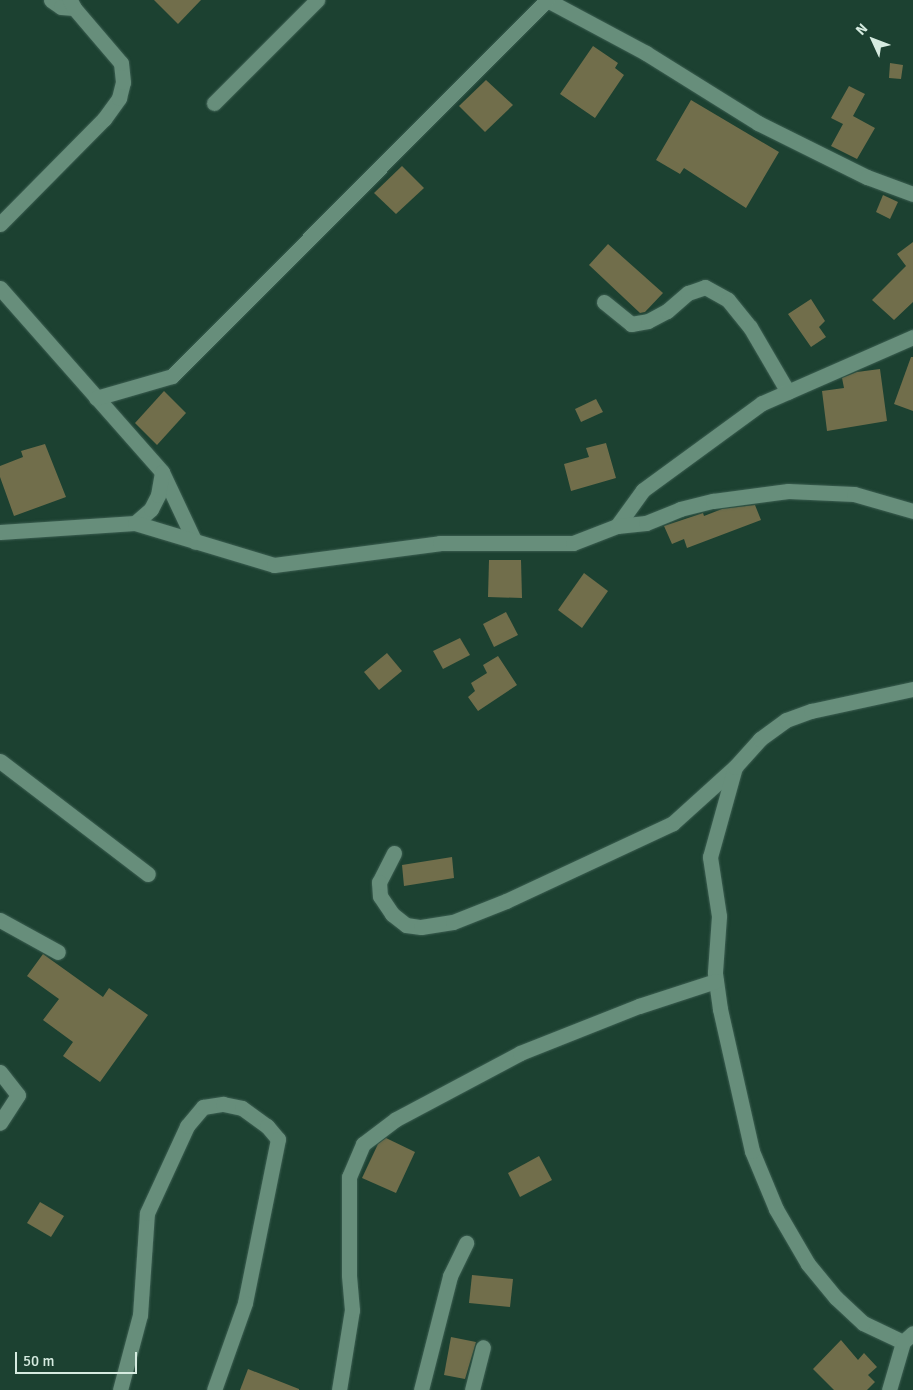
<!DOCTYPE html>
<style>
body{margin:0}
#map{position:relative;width:913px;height:1390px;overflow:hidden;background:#1c4131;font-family:Signika,sans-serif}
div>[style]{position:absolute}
.building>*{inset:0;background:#716e4b}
.roads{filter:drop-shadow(0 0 1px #3c5e51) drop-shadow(0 0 1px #3c5e51)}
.minor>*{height:15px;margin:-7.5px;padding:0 7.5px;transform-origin:7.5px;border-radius:7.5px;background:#678e7b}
span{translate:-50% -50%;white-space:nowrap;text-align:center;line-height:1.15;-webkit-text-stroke:4px #1c4131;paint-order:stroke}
.north{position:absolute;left:848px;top:15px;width:50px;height:50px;-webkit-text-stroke:4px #1c4131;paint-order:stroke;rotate:313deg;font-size:14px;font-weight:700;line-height:20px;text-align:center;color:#d6ebe0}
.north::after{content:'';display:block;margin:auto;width:18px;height:22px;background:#d6ebe0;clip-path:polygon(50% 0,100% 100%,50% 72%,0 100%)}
.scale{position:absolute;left:15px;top:1352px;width:122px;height:22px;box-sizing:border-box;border:2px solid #d6ebe0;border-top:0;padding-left:6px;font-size:15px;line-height:18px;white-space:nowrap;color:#d6ebe0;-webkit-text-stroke:4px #1c4131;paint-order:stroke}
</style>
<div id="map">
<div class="building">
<i style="clip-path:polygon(154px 0,201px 0,178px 24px)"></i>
<i style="clip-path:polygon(593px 46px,618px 63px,615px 68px,624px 75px,595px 118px,560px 94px)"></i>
<i style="clip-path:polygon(890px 63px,903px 65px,901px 79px,889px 78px)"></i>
<i style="clip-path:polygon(486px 80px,513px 105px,485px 132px,459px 106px)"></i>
<i style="clip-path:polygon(849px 86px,865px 94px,853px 116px,875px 128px,857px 159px,831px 146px,843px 124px,831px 118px)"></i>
<i style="clip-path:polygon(691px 100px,779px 152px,746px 208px,684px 168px,680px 174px,656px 160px)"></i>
<i style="clip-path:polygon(402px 166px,424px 188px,396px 214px,374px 193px)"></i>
<i style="clip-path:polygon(883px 195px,898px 202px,890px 219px,876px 212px)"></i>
<i style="clip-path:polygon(913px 242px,913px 302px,894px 320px,872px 300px,906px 266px,897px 254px)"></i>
<i style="clip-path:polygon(608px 244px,663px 293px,645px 312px,640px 313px,589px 265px)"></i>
<i style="clip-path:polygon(811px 299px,825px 321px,819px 327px,826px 337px,811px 347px,788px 314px)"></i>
<i style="clip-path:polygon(911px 357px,913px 357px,913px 411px,894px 404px)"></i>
<i style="clip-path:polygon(880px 369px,887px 421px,827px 431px,822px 391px,844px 388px,842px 378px,857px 372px)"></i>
<i style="clip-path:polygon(164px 391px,186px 413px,157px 445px,135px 423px)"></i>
<i style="clip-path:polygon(596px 399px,603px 412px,581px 422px,575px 409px)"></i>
<i style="clip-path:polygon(606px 443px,616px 478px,571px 491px,564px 464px,589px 457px,586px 448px)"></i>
<i style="clip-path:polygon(45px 444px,66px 497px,14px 516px,0 477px,0 466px,23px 457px,21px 451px)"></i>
<i style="clip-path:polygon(755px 505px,761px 520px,687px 548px,684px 539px,672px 544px,664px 526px,703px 513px,704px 516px,722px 509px)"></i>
<i style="clip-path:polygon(489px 560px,521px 560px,522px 598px,488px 597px)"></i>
<i style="clip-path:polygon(584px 573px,608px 591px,582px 628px,558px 610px)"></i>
<i style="clip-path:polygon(506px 612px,518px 635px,494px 647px,483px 624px)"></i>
<i style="clip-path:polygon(460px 638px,470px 655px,443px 669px,433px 651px)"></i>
<i style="clip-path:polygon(387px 653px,402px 671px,379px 690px,364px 672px)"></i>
<i style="clip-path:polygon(498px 656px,517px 685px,478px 711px,468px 697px,475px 691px,471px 683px,487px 673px,483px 665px)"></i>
<i style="clip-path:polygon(452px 857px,454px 878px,404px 886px,402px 865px)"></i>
<i style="clip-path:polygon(43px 954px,103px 997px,109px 988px,148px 1015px,100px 1082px,63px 1056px,73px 1042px,43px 1020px,59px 999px,27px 976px)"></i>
<i style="clip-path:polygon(386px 1138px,415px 1152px,396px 1193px,362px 1178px,378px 1144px)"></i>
<i style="clip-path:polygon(539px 1156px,552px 1180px,520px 1197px,508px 1173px)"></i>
<i style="clip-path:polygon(40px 1202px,64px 1216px,51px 1237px,27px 1223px)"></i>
<i style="clip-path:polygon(472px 1275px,513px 1279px,510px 1307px,469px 1303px)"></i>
<i style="clip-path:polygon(451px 1337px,476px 1342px,465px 1379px,444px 1375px)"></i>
<i style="clip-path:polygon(841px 1340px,858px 1360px,864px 1353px,877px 1367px,868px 1375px,875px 1382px,867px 1390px,834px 1390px,813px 1369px)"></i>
<i style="clip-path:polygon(248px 1369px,299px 1389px,299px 1390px,240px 1390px)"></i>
</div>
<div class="roads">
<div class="minor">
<i style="left:51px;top:0;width:12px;rotate:35deg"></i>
<i style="left:61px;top:7px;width:13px;rotate:4deg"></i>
<i style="left:547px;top:0;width:112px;rotate:28.2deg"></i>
<i style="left:646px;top:53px;width:132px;rotate:32deg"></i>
<i style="left:758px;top:123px;width:122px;rotate:26.4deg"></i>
<i style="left:867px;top:177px;width:49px;rotate:20.3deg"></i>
<i style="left:214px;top:103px;width:146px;rotate:-45deg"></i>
<i style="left:0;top:224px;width:148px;rotate:-45.3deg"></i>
<i style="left:104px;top:119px;width:26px;rotate:-54deg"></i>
<i style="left:119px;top:98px;width:16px;rotate:-76deg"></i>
<i style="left:123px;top:82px;width:19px;rotate:-96deg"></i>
<i style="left:121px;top:63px;width:72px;rotate:-130.5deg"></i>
<i style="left:74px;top:8px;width:9px;rotate:-117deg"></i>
<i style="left:0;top:288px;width:245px;rotate:48.6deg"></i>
<i style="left:162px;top:472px;width:77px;rotate:64.8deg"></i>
<i style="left:604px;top:302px;width:35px;rotate:39deg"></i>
<i style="left:631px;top:324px;width:17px;rotate:-10deg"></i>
<i style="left:648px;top:321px;width:21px;rotate:-28deg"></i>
<i style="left:667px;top:311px;width:28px;rotate:-41deg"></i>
<i style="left:688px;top:293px;width:18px;rotate:-19deg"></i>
<i style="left:705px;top:287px;width:26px;rotate:29deg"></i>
<i style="left:728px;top:300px;width:35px;rotate:51deg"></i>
<i style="left:750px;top:327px;width:75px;rotate:59.7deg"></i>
<i style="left:96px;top:398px;width:79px;rotate:-16.1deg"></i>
<i style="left:172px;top:376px;width:531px;rotate:-45.08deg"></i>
<i style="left:135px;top:523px;width:21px;rotate:-41deg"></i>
<i style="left:151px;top:509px;width:16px;rotate:-63deg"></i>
<i style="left:158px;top:495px;width:23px;rotate:-80deg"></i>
<i style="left:617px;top:526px;width:44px;rotate:-54.2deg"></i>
<i style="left:643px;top:490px;width:147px;rotate:-36.2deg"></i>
<i style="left:762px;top:403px;width:165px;rotate:-23.6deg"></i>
<i style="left:0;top:532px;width:135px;rotate:-3.8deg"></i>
<i style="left:135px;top:523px;width:145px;rotate:16.8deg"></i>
<i style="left:274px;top:565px;width:167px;rotate:-7.5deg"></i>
<i style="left:440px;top:543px;width:133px"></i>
<i style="left:573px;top:543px;width:47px;rotate:-21.1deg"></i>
<i style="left:617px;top:526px;width:29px;rotate:-6deg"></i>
<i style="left:646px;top:523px;width:37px;rotate:-22deg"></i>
<i style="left:680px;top:509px;width:34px;rotate:-14deg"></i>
<i style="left:713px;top:501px;width:76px;rotate:-7.6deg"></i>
<i style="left:788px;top:491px;width:66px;rotate:2.6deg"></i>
<i style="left:854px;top:494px;width:61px;rotate:16.1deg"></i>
<i style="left:0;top:761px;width:186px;rotate:37.4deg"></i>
<i style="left:394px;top:853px;width:33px;rotate:117deg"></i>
<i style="left:379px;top:882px;width:14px;rotate:86deg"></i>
<i style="left:380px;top:896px;width:22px;rotate:56deg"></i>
<i style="left:392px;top:914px;width:18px;rotate:38deg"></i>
<i style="left:406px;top:925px;width:15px;rotate:8deg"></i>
<i style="left:421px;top:927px;width:32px;rotate:-9deg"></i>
<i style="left:453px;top:922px;width:57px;rotate:-21.6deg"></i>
<i style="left:506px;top:901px;width:184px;rotate:-25deg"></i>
<i style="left:673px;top:823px;width:84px;rotate:-42.1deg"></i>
<i style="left:0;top:920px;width:66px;rotate:28.9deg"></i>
<i style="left:0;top:1072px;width:29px;rotate:52deg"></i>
<i style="left:18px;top:1095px;width:33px;rotate:123deg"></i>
<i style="left:903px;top:1342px;width:44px;rotate:-154.6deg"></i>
<i style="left:863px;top:1323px;width:37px;rotate:-137deg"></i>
<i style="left:836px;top:1298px;width:44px;rotate:-129.5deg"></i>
<i style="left:808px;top:1264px;width:64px;rotate:-120.2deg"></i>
<i style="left:776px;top:1209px;width:63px;rotate:-112.5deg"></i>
<i style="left:752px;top:1151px;width:146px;rotate:-102.7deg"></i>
<i style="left:720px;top:1009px;width:37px;rotate:-98deg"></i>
<i style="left:715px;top:972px;width:56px;rotate:-85.9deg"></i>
<i style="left:719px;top:916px;width:60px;rotate:-98.7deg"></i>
<i style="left:710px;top:857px;width:93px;rotate:-74.5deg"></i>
<i style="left:735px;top:767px;width:38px;rotate:-48deg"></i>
<i style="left:760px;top:739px;width:32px;rotate:-36deg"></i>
<i style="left:786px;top:720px;width:27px;rotate:-20deg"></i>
<i style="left:811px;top:711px;width:104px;rotate:-12.2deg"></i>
<i style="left:120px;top:1390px;width:78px;rotate:-75.1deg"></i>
<i style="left:140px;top:1315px;width:102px;rotate:-86.1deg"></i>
<i style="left:147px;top:1213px;width:96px;rotate:-65.3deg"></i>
<i style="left:187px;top:1126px;width:25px;rotate:-50deg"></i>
<i style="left:203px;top:1107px;width:20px;rotate:-9deg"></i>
<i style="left:223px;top:1104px;width:19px;rotate:12deg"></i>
<i style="left:242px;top:1108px;width:31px;rotate:36deg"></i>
<i style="left:267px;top:1126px;width:17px;rotate:50deg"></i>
<i style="left:278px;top:1139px;width:167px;rotate:101.4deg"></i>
<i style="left:245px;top:1303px;width:92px;rotate:109.6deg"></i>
<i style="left:339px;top:1390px;width:81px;rotate:-80.8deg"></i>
<i style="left:352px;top:1310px;width:35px;rotate:-95deg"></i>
<i style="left:349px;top:1275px;width:98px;rotate:-90deg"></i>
<i style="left:349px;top:1177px;width:36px;rotate:-67deg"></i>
<i style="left:363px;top:1144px;width:41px;rotate:-37.1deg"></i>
<i style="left:396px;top:1119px;width:140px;rotate:-28deg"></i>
<i style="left:520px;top:1053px;width:128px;rotate:-21.6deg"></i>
<i style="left:639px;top:1006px;width:81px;rotate:-18deg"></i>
<i style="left:421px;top:1390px;width:118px;rotate:-75.7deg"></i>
<i style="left:450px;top:1276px;width:37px;rotate:-64deg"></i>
<i style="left:472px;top:1390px;width:44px;rotate:-75.7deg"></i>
<i style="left:889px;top:1390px;width:50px;rotate:-73.7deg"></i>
<i style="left:903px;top:1342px;width:13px;rotate:-42deg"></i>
</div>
</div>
<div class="north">N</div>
<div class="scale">50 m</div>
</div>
